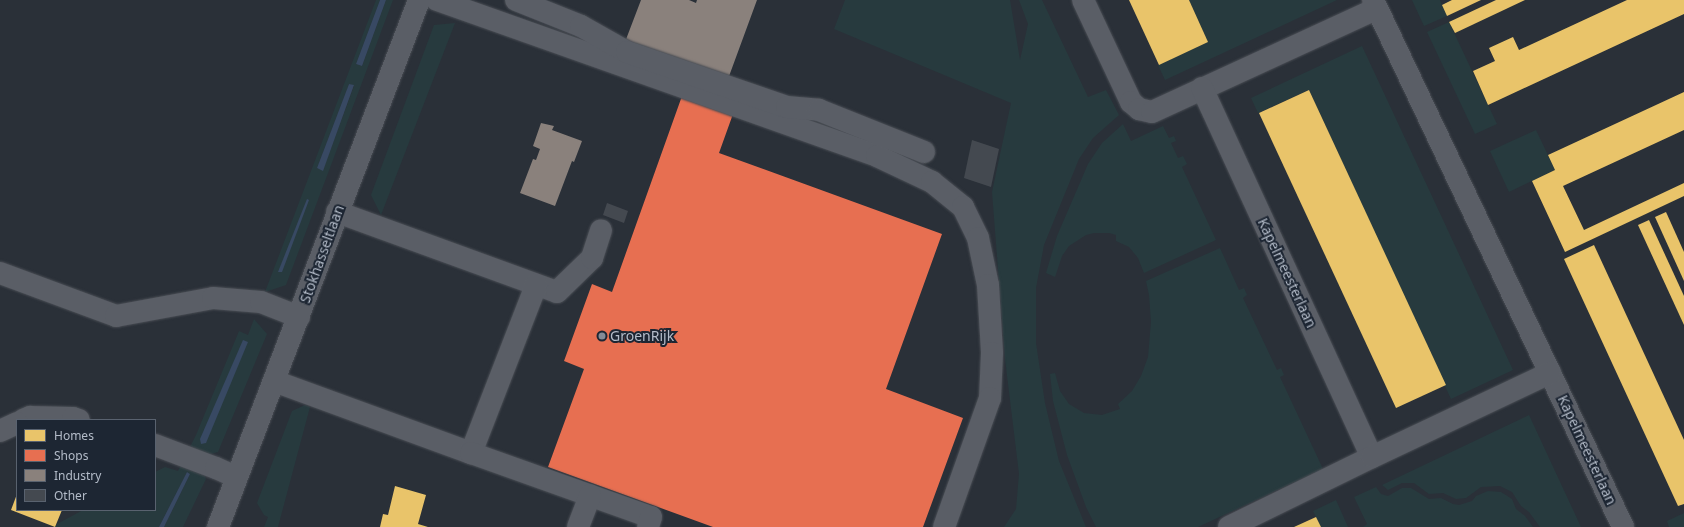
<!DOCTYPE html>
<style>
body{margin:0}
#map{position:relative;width:1684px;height:527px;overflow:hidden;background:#2a3038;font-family:"Noto Sans",sans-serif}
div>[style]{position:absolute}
.green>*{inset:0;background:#273a3e}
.water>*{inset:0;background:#384963}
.homes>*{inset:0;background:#e9c46a}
.shops>*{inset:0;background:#e76f51}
.industry>*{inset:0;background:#8a817c}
.building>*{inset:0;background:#444950}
.roads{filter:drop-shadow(0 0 1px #484c53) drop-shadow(0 0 1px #484c53)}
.minor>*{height:22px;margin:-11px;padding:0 11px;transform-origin:11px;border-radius:11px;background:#5a5e66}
.dots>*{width:11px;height:11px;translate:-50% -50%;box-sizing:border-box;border:2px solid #1d2633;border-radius:50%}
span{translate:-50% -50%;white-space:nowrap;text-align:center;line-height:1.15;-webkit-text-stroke:4px #1d2633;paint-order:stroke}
.street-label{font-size:14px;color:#b4bcc9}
.poi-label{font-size:14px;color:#b4bcc9}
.left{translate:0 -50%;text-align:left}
.legend{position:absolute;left:16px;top:419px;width:140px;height:92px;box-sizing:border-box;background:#1d2633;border:1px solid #59626f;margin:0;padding:5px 7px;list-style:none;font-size:12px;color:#b4bcc9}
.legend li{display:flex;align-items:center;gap:8px;height:20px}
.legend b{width:20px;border:1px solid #59626f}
</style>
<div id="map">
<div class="green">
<i style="clip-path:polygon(evenodd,376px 0,380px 0,356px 64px,362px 66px,386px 0,393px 0,286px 285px,265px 292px,376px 0,349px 84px,354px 86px,323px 170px,317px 168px,349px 84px)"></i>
<i style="clip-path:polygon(845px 0,1010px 0,1020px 60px,1028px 24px,1019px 0,1042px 0,1088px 97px,1106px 90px,1119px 115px,1093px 138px,1079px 159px,1044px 245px,1036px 288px,1036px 343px,1045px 403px,1059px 461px,1086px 527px,1004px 527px,1016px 509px,1019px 474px,1005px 359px,992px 192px,1011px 103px,834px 29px)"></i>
<i style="clip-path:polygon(1189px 0,1337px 0,1165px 80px,1158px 65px,1208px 42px)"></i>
<i style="clip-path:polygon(1412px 0,1440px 0,1447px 16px,1424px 26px)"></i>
<i style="clip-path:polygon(1449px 22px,1497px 124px,1475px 134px,1427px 32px)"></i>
<i style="clip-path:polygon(455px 23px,381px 215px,371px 195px,434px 25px)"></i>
<i style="clip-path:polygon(1362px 46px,1513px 370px,1451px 399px,1309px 90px,1258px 113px,1251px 98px)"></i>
<i style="clip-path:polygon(1123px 124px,1131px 141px,1163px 126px,1169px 138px,1174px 136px,1176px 141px,1171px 143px,1178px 158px,1183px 156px,1187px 164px,1182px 167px,1216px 240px,1144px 273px,1138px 258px,1129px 247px,1116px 241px,1116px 235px,1109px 233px,1094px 233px,1086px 235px,1069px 246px,1062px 256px,1055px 277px,1046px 273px,1057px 236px,1088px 164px,1102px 143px)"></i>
<i style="clip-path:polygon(1536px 130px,1555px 170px,1509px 192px,1490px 151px)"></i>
<i style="clip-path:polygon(1220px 248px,1239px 290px,1244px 288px,1247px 295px,1243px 298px,1277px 370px,1281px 368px,1284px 375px,1280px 377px,1323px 469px,1198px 527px,1096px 527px,1086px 507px,1067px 455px,1053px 401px,1050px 374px,1055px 373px,1060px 391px,1069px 404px,1084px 413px,1102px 415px,1120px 409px,1118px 404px,1132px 391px,1141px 376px,1148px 357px,1151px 322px,1149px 295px,1146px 281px)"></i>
<i style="clip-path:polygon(254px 319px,267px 334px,218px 452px,207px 455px,201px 468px,206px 479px,183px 527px,164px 527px,190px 474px,187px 472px,159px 527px,55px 527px,57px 524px,83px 510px,155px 510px,155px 472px,165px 467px,178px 471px,196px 435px,239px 331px,248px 335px)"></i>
<i style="clip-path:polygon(305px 405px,310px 407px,278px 527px,264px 527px,268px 517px,264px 515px,257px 503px,292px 411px)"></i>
<i style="clip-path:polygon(1529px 415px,1581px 527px,1540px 527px,1529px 512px,1521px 506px,1512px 492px,1500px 486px,1481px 487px,1466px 498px,1456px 499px,1443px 493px,1429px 494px,1414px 483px,1402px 483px,1388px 490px,1382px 485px)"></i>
<i style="clip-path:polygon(1376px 487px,1381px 494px,1388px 496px,1402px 488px,1411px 488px,1429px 499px,1441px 498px,1453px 504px,1459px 505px,1472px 501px,1476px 496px,1488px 491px,1501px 492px,1512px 499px,1516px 509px,1525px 516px,1533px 527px,1363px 527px,1367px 524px,1354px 497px)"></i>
<i style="clip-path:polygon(1336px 500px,1348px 527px,1321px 527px,1313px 511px)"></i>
<i style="clip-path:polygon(1684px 513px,1684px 527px,1669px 527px,1667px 521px)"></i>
</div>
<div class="water">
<i style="clip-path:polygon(380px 0,386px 0,362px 66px,356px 64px)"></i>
<i style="clip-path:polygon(349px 84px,354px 85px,323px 171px,317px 168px)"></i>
<i style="clip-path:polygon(307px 199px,309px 200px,282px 272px,278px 272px)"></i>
<i style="clip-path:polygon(243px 340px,248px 342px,206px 443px,201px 444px,200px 439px)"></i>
<i style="clip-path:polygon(187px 472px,190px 474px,164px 527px,159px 527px)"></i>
</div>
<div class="homes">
<i style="clip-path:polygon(1129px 0,1189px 0,1208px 42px,1159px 65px)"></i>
<i style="clip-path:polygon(1452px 0,1481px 0,1447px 16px,1442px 5px)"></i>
<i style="clip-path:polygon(1496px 0,1525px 0,1455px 33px,1449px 22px)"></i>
<i style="clip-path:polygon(1627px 0,1684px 0,1684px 14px,1488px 105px,1473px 71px,1495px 61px,1489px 48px,1513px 37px,1519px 50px)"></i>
<i style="clip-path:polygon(1309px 90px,1446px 385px,1396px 408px,1259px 113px)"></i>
<i style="clip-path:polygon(1684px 92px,1684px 130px,1563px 186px,1584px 230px,1684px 183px,1684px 196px,1565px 252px,1532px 181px,1555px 170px,1548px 155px)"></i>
<i style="clip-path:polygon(1666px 212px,1684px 252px,1684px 281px,1655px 217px)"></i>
<i style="clip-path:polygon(1649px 220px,1684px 296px,1684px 325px,1638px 225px)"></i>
<i style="clip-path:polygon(1594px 245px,1684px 440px,1684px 504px,1678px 506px,1564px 259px)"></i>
<i style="clip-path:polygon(395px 486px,426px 495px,418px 524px,428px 527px,380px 527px,383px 514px,388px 515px)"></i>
<i style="clip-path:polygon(17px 494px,17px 510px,62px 510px,55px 527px,11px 510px)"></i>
<i style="clip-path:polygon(1316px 517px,1321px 527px,1294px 527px)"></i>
</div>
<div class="shops">
<i style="clip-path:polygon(682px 96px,733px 114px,719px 153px,942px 234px,886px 389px,963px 418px,923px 527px,713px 527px,548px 467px,584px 369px,564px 361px,592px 284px,612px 292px)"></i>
</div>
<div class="industry">
<i style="clip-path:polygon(641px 0,689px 0,696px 3px,697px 0,757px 0,728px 79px,625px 42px)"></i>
<i style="clip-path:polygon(541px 123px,554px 126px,552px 130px,582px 141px,574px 162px,572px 161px,555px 206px,520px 193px,533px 159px,536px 160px,540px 149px,533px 146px)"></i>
</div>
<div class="building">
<i style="clip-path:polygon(972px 140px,999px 149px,991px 187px,964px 178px)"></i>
<i style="clip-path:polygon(607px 203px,628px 211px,624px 223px,603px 215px)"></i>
</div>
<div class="roads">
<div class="minor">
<i style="left:437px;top:0;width:467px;rotate:19.5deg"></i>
<i style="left:877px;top:156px;width:61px;rotate:25.3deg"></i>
<i style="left:932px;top:182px;width:40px;rotate:39deg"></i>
<i style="left:963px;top:207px;width:34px;rotate:64deg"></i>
<i style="left:978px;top:238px;width:48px;rotate:78deg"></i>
<i style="left:988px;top:285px;width:68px;rotate:86.6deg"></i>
<i style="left:992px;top:353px;width:45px;rotate:92.5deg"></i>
<i style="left:990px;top:398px;width:137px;rotate:109.6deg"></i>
<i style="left:516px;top:0;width:70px;rotate:21.8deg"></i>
<i style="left:581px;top:26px;width:53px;rotate:29.5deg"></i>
<i style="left:627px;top:52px;width:169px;rotate:19deg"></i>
<i style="left:787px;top:107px;width:32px;rotate:5deg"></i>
<i style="left:819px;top:110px;width:113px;rotate:21.8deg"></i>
<i style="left:1083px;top:0;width:113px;rotate:64.8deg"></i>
<i style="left:1131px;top:102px;width:11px;rotate:41deg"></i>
<i style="left:1139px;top:109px;width:13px;rotate:13deg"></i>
<i style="left:1152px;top:112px;width:247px;rotate:-24.7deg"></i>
<i style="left:1373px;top:0;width:583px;rotate:64.62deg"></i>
<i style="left:1202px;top:88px;width:406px;rotate:65.3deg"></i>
<i style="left:337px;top:212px;width:234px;rotate:20deg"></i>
<i style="left:557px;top:292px;width:49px;rotate:-44.2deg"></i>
<i style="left:592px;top:258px;width:29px;rotate:-72deg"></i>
<i style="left:0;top:273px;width:124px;rotate:20.3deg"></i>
<i style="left:116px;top:316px;width:99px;rotate:-10.5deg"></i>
<i style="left:213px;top:298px;width:48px;rotate:4.8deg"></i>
<i style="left:261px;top:302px;width:41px;rotate:21.5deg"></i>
<i style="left:274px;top:381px;width:210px;rotate:20.1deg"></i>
<i style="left:471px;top:453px;width:180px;rotate:-68.8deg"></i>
<i style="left:23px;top:420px;width:8px;rotate:-23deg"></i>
<i style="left:30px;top:417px;width:43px;rotate:1.3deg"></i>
<i style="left:73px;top:418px;width:6px;rotate:18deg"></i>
<i style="left:0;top:431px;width:19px;rotate:-25deg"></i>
<i style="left:155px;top:445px;width:65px;rotate:20.7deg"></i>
<i style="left:216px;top:468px;width:22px;rotate:24deg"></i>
<i style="left:471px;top:453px;width:191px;rotate:19.6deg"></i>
<i style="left:651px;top:517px;width:10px;rotate:107deg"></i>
<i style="left:218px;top:527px;width:564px;rotate:-69.12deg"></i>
<i style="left:578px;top:527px;width:34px;rotate:-69deg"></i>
<i style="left:1229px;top:527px;width:159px;rotate:-26.1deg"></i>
<i style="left:1372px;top:457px;width:197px;rotate:-25.3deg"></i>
</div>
</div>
<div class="dots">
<i style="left:602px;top:336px;background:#848b96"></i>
</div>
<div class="street-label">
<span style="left:322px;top:254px;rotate:-70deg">Stokhasseltlaan</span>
<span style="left:1287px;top:273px;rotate:65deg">Kapelmeesterlaan</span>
<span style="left:1587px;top:450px;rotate:65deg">Kapelmeesterlaan</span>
</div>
<div class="poi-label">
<span class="left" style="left:610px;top:336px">GroenRijk</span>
</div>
<ul class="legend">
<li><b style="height:11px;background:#e9c46a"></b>Homes</li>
<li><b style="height:11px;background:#e76f51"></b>Shops</li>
<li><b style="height:11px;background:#8a817c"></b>Industry</li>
<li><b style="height:11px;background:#444950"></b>Other</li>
</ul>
</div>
